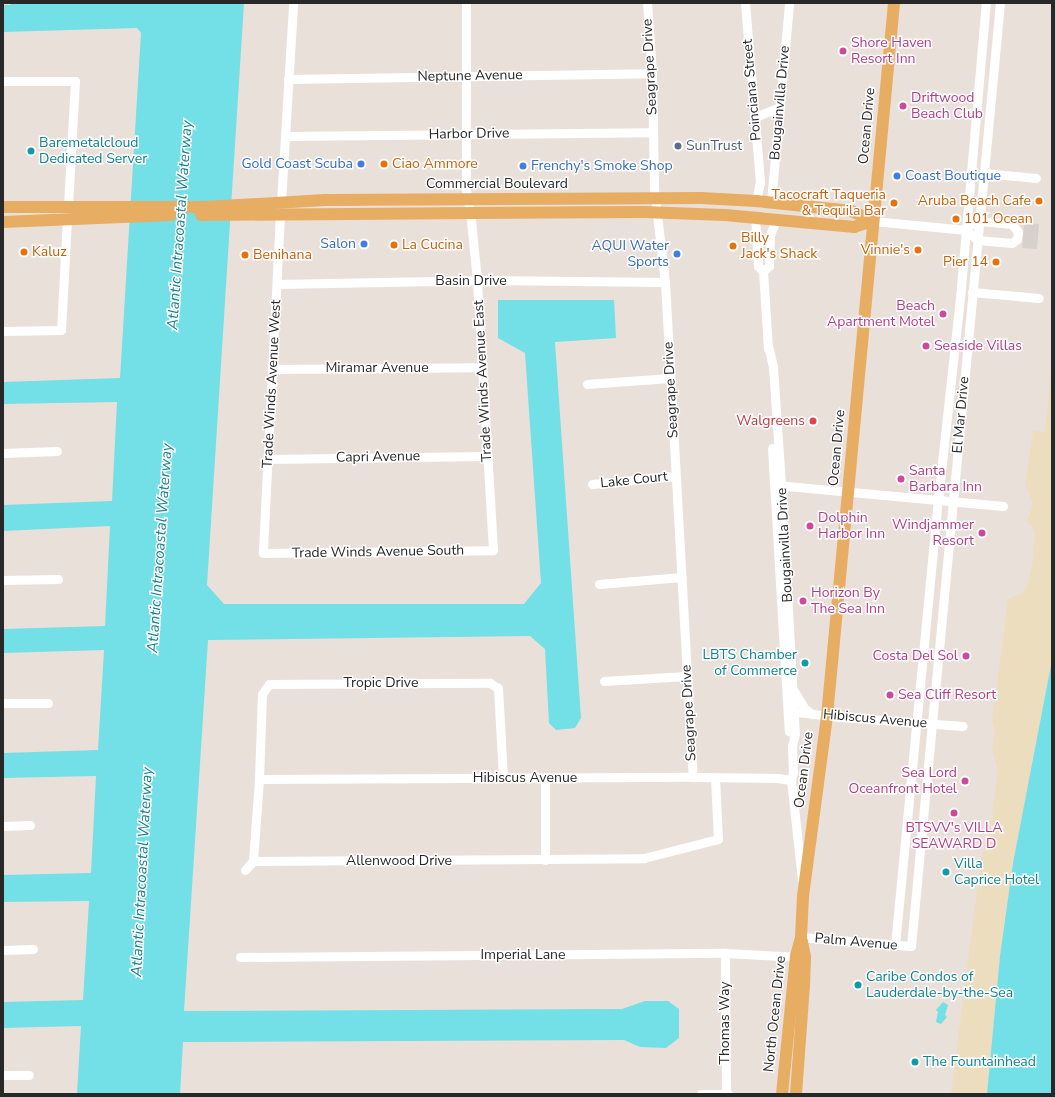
<!DOCTYPE html>
<style>
body{margin:0}
#map{position:relative;width:1055px;height:1097px;overflow:hidden;background:#eae0da;font-family:"Nunito Sans",sans-serif}
div>[style]{position:absolute}
.sand>*{inset:0;background:#edddbf}
.plaza>*{inset:0;background:#d6d1cd}
.water>*{inset:0;background:#73dfe6}
.minor>*{height:9px;margin:-4.5px;padding:0 4.5px;transform-origin:4.5px;border-radius:4.5px;background:#fff}
.major>*{height:12px;margin:-6px;padding:0 6px;transform-origin:6px;border-radius:6px;background:#e7ad62}
.dots>*{width:11px;height:11px;translate:-50% -50%;box-sizing:border-box;border:2px solid #fff;border-radius:50%}
span{translate:-50% -50%;white-space:nowrap;text-align:center;line-height:1.15;-webkit-text-stroke:3px #fff;paint-order:stroke}
.hotel-label{font-size:14px;color:#b23c85}
.left{translate:0 -50%;text-align:left}
.right{translate:-100% -50%;text-align:right}
.street-label{font-size:14px;color:#282828}
.culture-label{font-size:14px;color:#0d838f}
.service-label{font-size:14px;color:#4e5e75}
.shop-label{font-size:14px;color:#366cbe}
.food-label{font-size:14px;color:#c56008}
.health-label{font-size:14px;color:#be3a42}
.water-label{font-size:15px;color:#157e8f;font-style:italic}
.frame{position:absolute;inset:0;border:4px solid #282828;pointer-events:none}
</style>
<div id="map">
<div class="sand">
<i style="clip-path:polygon(1052px 360px,1052px 660px,1013px 863px,1000px 956px,987px 1094px,951px 1094px,981px 859px,991px 822px,998px 770px,992px 750px,995px 732px,992px 722px,1008px 599px,1022px 593px,1028px 583px,1033px 560px,1035px 531px,1027px 522px,1033px 504px,1025px 484px,1033px 431px,1045px 432px)"></i>
</div>
<div class="plaza">
<i style="clip-path:polygon(1024px 223px,1039px 224px,1037px 249px,1022px 248px)"></i>
</div>
<div class="water">
<i style="clip-path:polygon(12px 3px,244px 3px,207px 585px,224px 604px,524px 604px,541px 583px,525px 353px,498px 338px,498px 300px,614px 300px,616px 338px,555px 342px,581px 718px,575px 728px,556px 730px,549px 723px,545px 649px,530px 636px,208px 640px,184px 1011px,622px 1009px,645px 1001px,668px 1001px,679px 1009px,679px 1038px,666px 1048px,640px 1047px,624px 1040px,183px 1042px,180px 1094px,77px 1094px,81px 1026px,3px 1028px,3px 1002px,83px 1000px,89px 901px,3px 902px,3px 875px,91px 873px,96px 776px,3px 778px,3px 753px,98px 750px,104px 650px,3px 653px,3px 629px,105px 626px,110px 526px,3px 531px,3px 505px,112px 501px,117px 402px,3px 404px,3px 382px,120px 378px,141px 33px,137px 28px,3px 32px,3px 5px,10px 5px)"></i>
<i style="clip-path:polygon(1052px 660px,1052px 1094px,987px 1094px,1000px 956px,1013px 863px)"></i>
<i style="clip-path:polygon(943px 1002px,948px 1005px,945px 1015px,947px 1017px,941px 1024px,936px 1022px,938px 1012px,936px 1010px)"></i>
</div>
<div class="minor">
<i style="left:647px;top:3px;width:70px;rotate:85.9deg"></i>
<i style="left:652px;top:73px;width:116px;rotate:89deg"></i>
<i style="left:654px;top:189px;width:94px;rotate:83.3deg"></i>
<i style="left:665px;top:282px;width:496px;rotate:86.8deg"></i>
<i style="left:745px;top:3px;width:180px;rotate:85.2deg"></i>
<i style="left:760px;top:182px;width:19px;rotate:102deg"></i>
<i style="left:288px;top:79px;width:364px;rotate:-0.9deg"></i>
<i style="left:3px;top:81px;width:72px"></i>
<i style="left:75px;top:81px;width:125px;rotate:93.2deg"></i>
<i style="left:755px;top:117px;width:27px;rotate:-22deg"></i>
<i style="left:285px;top:136px;width:368px;rotate:-0.6deg"></i>
<i style="left:984px;top:173px;width:52px;rotate:5.5deg"></i>
<i style="left:281px;top:202px;width:199px;rotate:-86.5deg"></i>
<i style="left:771px;top:202px;width:200px;rotate:-84.8deg"></i>
<i style="left:280px;top:214px;width:339px;rotate:92.9deg"></i>
<i style="left:263px;top:553px;width:230px;rotate:-0.7deg"></i>
<i style="left:493px;top:550px;width:270px;rotate:-93.4deg"></i>
<i style="left:477px;top:280px;width:59px;rotate:-95.8deg"></i>
<i style="left:471px;top:221px;width:31px;rotate:-99deg"></i>
<i style="left:466px;top:190px;width:187px;rotate:-90deg"></i>
<i style="left:755px;top:217px;width:49px;rotate:86.5deg"></i>
<i style="left:758px;top:266px;width:7px;rotate:45deg"></i>
<i style="left:873px;top:221px;width:94px;rotate:5.5deg"></i>
<i style="left:967px;top:230px;width:14px;rotate:45deg"></i>
<i style="left:977px;top:240px;width:35px;rotate:5deg"></i>
<i style="left:1012px;top:243px;width:6px;rotate:-39deg"></i>
<i style="left:1017px;top:239px;width:7px;rotate:-82deg"></i>
<i style="left:1018px;top:232px;width:10px;rotate:-127deg"></i>
<i style="left:1012px;top:224px;width:33px;rotate:-175deg"></i>
<i style="left:979px;top:221px;width:6px;rotate:149deg"></i>
<i style="left:763px;top:271px;width:78px;rotate:86.3deg"></i>
<i style="left:763px;top:271px;width:8px;rotate:-40deg"></i>
<i style="left:769px;top:266px;width:31px;rotate:-88deg"></i>
<i style="left:770px;top:235px;width:17px;rotate:-69deg"></i>
<i style="left:277px;top:284px;width:200px;rotate:-1.1deg"></i>
<i style="left:477px;top:280px;width:188px;rotate:0.6deg"></i>
<i style="left:972px;top:292px;width:67px;rotate:5.1deg"></i>
<i style="left:3px;top:331px;width:58px;rotate:-1deg"></i>
<i style="left:61px;top:330px;width:110px;rotate:-86.9deg"></i>
<i style="left:768px;top:345px;width:23px;rotate:77deg"></i>
<i style="left:773px;top:367px;width:118px;rotate:86.1deg"></i>
<i style="left:781px;top:485px;width:249px;rotate:86.8deg"></i>
<i style="left:795px;top:734px;width:12px;rotate:104deg"></i>
<i style="left:792px;top:746px;width:26px;rotate:88deg"></i>
<i style="left:793px;top:772px;width:8px;rotate:104deg"></i>
<i style="left:791px;top:780px;width:100px;rotate:83.7deg"></i>
<i style="left:273px;top:369px;width:209px;rotate:-0.5deg"></i>
<i style="left:587px;top:384px;width:83px;rotate:-4.1deg"></i>
<i style="left:772px;top:448px;width:284px;rotate:86.6deg"></i>
<i style="left:3px;top:453px;width:54px;rotate:-2.1deg"></i>
<i style="left:268px;top:459px;width:219px;rotate:-0.8deg"></i>
<i style="left:592px;top:484px;width:84px;rotate:-5.4deg"></i>
<i style="left:776px;top:485px;width:228px;rotate:5.3deg"></i>
<i style="left:3px;top:580px;width:55px;rotate:-1deg"></i>
<i style="left:599px;top:584px;width:83px;rotate:-4.8deg"></i>
<i style="left:604px;top:681px;width:83px;rotate:-3.4deg"></i>
<i style="left:794px;top:691px;width:21px;rotate:59deg"></i>
<i style="left:805px;top:709px;width:9px;rotate:36deg"></i>
<i style="left:3px;top:703px;width:45px"></i>
<i style="left:789px;top:711px;width:38px;rotate:7deg"></i>
<i style="left:827px;top:716px;width:136px;rotate:4.2deg"></i>
<i style="left:259px;top:779px;width:434px;rotate:-0.3deg"></i>
<i style="left:693px;top:777px;width:84px;rotate:0.7deg"></i>
<i style="left:777px;top:778px;width:14px;rotate:8deg"></i>
<i style="left:545px;top:779px;width:81px;rotate:90deg"></i>
<i style="left:3px;top:826px;width:27px;rotate:-2deg"></i>
<i style="left:253px;top:861px;width:82px;rotate:-85.8deg"></i>
<i style="left:259px;top:779px;width:85px;rotate:-88deg"></i>
<i style="left:262px;top:694px;width:12px;rotate:-55deg"></i>
<i style="left:269px;top:684px;width:221px;rotate:-0.3deg"></i>
<i style="left:490px;top:683px;width:9px;rotate:32deg"></i>
<i style="left:498px;top:688px;width:90px;rotate:86.8deg"></i>
<i style="left:245px;top:870px;width:12px;rotate:-48deg"></i>
<i style="left:253px;top:861px;width:391px;rotate:-0.4deg"></i>
<i style="left:644px;top:858px;width:76px;rotate:-14.4deg"></i>
<i style="left:718px;top:839px;width:61px;rotate:-92.8deg"></i>
<i style="left:801px;top:937px;width:110px;rotate:4.7deg"></i>
<i style="left:911px;top:946px;width:947px;rotate:-84.61deg"></i>
<i style="left:895px;top:945px;width:447px;rotate:-84.5deg"></i>
<i style="left:938px;top:500px;width:214px;rotate:-83.8deg"></i>
<i style="left:961px;top:287px;width:285px;rotate:-85deg"></i>
<i style="left:3px;top:950px;width:30px;rotate:-2deg"></i>
<i style="left:725px;top:953px;width:140px;rotate:89.6deg"></i>
<i style="left:240px;top:957px;width:485px;rotate:-0.5deg"></i>
<i style="left:725px;top:953px;width:77px;rotate:3deg"></i>
<i style="left:3px;top:1075px;width:26px"></i>
<i style="left:701px;top:1094px;width:27px"></i>
</div>
<div class="major">
<i style="left:3px;top:207px;width:202px"></i>
<i style="left:205px;top:207px;width:120px;rotate:-3.3deg"></i>
<i style="left:325px;top:200px;width:376px;rotate:-0.3deg"></i>
<i style="left:701px;top:198px;width:55px;rotate:3.1deg"></i>
<i style="left:756px;top:201px;width:96px;rotate:6deg"></i>
<i style="left:851px;top:211px;width:24px;rotate:24deg"></i>
<i style="left:201px;top:215px;width:443px;rotate:-0.4deg"></i>
<i style="left:644px;top:212px;width:81px;rotate:2.1deg"></i>
<i style="left:725px;top:215px;width:130px;rotate:5.3deg"></i>
<i style="left:854px;top:227px;width:20px;rotate:-18deg"></i>
<i style="left:3px;top:222px;width:168px;rotate:-2.4deg"></i>
<i style="left:782px;top:1094px;width:139px;rotate:-84.2deg"></i>
<i style="left:796px;top:956px;width:20px;rotate:-75deg"></i>
<i style="left:801px;top:937px;width:41px;rotate:-87.2deg"></i>
<i style="left:803px;top:896px;width:182px;rotate:-82.4deg"></i>
<i style="left:827px;top:716px;width:716px;rotate:-84.63deg"></i>
<i style="left:796px;top:1094px;width:108px;rotate:-85.8deg"></i>
<i style="left:804px;top:986px;width:29px;rotate:-88deg"></i>
<i style="left:805px;top:957px;width:16px;rotate:-101deg"></i>
</div>
<div class="dots">
<i style="left:843px;top:51px;background:#d1479c"></i>
<i style="left:903px;top:106px;background:#d1479c"></i>
<i style="left:678px;top:146px;background:#5c6f8a"></i>
<i style="left:31px;top:151px;background:#0f9aa8"></i>
<i style="left:361px;top:164px;background:#3f7fe0"></i>
<i style="left:384px;top:164px;background:#e8710a"></i>
<i style="left:523px;top:166px;background:#3f7fe0"></i>
<i style="left:897px;top:176px;background:#3f7fe0"></i>
<i style="left:1039px;top:201px;background:#e8710a"></i>
<i style="left:894px;top:203px;background:#e8710a"></i>
<i style="left:956px;top:219px;background:#e8710a"></i>
<i style="left:364px;top:244px;background:#3f7fe0"></i>
<i style="left:394px;top:245px;background:#e8710a"></i>
<i style="left:733px;top:246px;background:#e8710a"></i>
<i style="left:918px;top:250px;background:#e8710a"></i>
<i style="left:24px;top:252px;background:#e8710a"></i>
<i style="left:677px;top:254px;background:#3f7fe0"></i>
<i style="left:245px;top:255px;background:#e8710a"></i>
<i style="left:996px;top:262px;background:#e8710a"></i>
<i style="left:943px;top:314px;background:#d1479c"></i>
<i style="left:926px;top:346px;background:#d1479c"></i>
<i style="left:813px;top:421px;background:#e0444e"></i>
<i style="left:901px;top:479px;background:#d1479c"></i>
<i style="left:810px;top:526px;background:#d1479c"></i>
<i style="left:982px;top:533px;background:#d1479c"></i>
<i style="left:803px;top:601px;background:#d1479c"></i>
<i style="left:966px;top:656px;background:#d1479c"></i>
<i style="left:805px;top:663px;background:#0f9aa8"></i>
<i style="left:890px;top:695px;background:#d1479c"></i>
<i style="left:965px;top:781px;background:#d1479c"></i>
<i style="left:954px;top:813px;background:#d1479c"></i>
<i style="left:946px;top:872px;background:#0f9aa8"></i>
<i style="left:858px;top:985px;background:#0f9aa8"></i>
<i style="left:915px;top:1062px;background:#0f9aa8"></i>
</div>
<div class="hotel-label">
<span class="left" style="left:851px;top:51px">Shore Haven<br>Resort Inn</span>
<span class="left" style="left:911px;top:106px">Driftwood<br>Beach Club</span>
<span class="right" style="left:935px;top:314px">Beach<br>Apartment Motel</span>
<span class="left" style="left:934px;top:346px">Seaside Villas</span>
<span class="left" style="left:909px;top:479px">Santa<br>Barbara Inn</span>
<span class="left" style="left:818px;top:526px">Dolphin<br>Harbor Inn</span>
<span class="right" style="left:974px;top:533px">Windjammer<br>Resort</span>
<span class="left" style="left:811px;top:601px">Horizon By<br>The Sea Inn</span>
<span class="right" style="left:958px;top:656px">Costa Del Sol</span>
<span class="left" style="left:898px;top:695px">Sea Cliff Resort</span>
<span class="right" style="left:957px;top:781px">Sea Lord<br>Oceanfront Hotel</span>
<span style="left:954px;top:836px">BTSVV's VILLA<br>SEAWARD D</span>
</div>
<div class="street-label">
<span style="left:650px;top:67px;rotate:-93deg">Seagrape Drive</span>
<span style="left:470px;top:76px;rotate:-1deg">Neptune Avenue</span>
<span style="left:752px;top:90px;rotate:-95deg">Poinciana Street</span>
<span style="left:780px;top:103px;rotate:-85deg">Bougainvilla Drive</span>
<span style="left:867px;top:126px;rotate:-85deg">Ocean Drive</span>
<span style="left:469px;top:134px;rotate:-1deg">Harbor Drive</span>
<span style="left:497px;top:184px">Commercial Boulevard</span>
<span style="left:471px;top:281px">Basin Drive</span>
<span style="left:377px;top:368px">Miramar Avenue</span>
<span style="left:483px;top:381px;rotate:-93deg">Trade Winds Avenue East</span>
<span style="left:272px;top:384px;rotate:-87deg">Trade Winds Avenue West</span>
<span style="left:671px;top:390px;rotate:-93deg">Seagrape Drive</span>
<span style="left:961px;top:415px;rotate:-85deg">El Mar Drive</span>
<span style="left:837px;top:448px;rotate:-85deg">Ocean Drive</span>
<span style="left:378px;top:457px;rotate:-1deg">Capri Avenue</span>
<span style="left:634px;top:480px;rotate:-6deg">Lake Court</span>
<span style="left:785px;top:545px;rotate:-93deg">Bougainvilla Drive</span>
<span style="left:378px;top:552px;rotate:-1deg">Trade Winds Avenue South</span>
<span style="left:381px;top:683px">Tropic Drive</span>
<span style="left:689px;top:713px;rotate:-93deg">Seagrape Drive</span>
<span style="left:875px;top:719px;rotate:5deg">Hibiscus Avenue</span>
<span style="left:804px;top:770px;rotate:-83deg">Ocean Drive</span>
<span style="left:525px;top:778px">Hibiscus Avenue</span>
<span style="left:399px;top:861px">Allenwood Drive</span>
<span style="left:856px;top:942px;rotate:5deg">Palm Avenue</span>
<span style="left:523px;top:955px">Imperial Lane</span>
<span style="left:775px;top:1014px;rotate:-84deg">North Ocean Drive</span>
<span style="left:725px;top:1023px;rotate:-90deg">Thomas Way</span>
</div>
<div class="culture-label">
<span class="left" style="left:39px;top:151px">Baremetalcloud<br>Dedicated Server</span>
<span class="right" style="left:797px;top:663px">LBTS Chamber<br>of Commerce</span>
<span class="left" style="left:954px;top:872px">Villa<br>Caprice Hotel</span>
<span class="left" style="left:866px;top:985px">Caribe Condos of<br>Lauderdale-by-the-Sea</span>
<span class="left" style="left:923px;top:1062px">The Fountainhead</span>
</div>
<div class="service-label">
<span class="left" style="left:686px;top:146px">SunTrust</span>
</div>
<div class="shop-label">
<span class="right" style="left:353px;top:164px">Gold Coast Scuba</span>
<span class="left" style="left:531px;top:166px">Frenchy's Smoke Shop</span>
<span class="left" style="left:905px;top:176px">Coast Boutique</span>
<span class="right" style="left:356px;top:244px">Salon</span>
<span class="right" style="left:669px;top:254px">AQUI Water<br>Sports</span>
</div>
<div class="food-label">
<span class="left" style="left:392px;top:164px">Ciao Ammore</span>
<span class="right" style="left:886px;top:203px">Tacocraft Taqueria<br>&amp; Tequila Bar</span>
<span class="right" style="left:1031px;top:201px">Aruba Beach Cafe</span>
<span class="left" style="left:964px;top:219px">101 Ocean</span>
<span class="left" style="left:741px;top:246px">Billy<br>Jack's Shack</span>
<span class="left" style="left:402px;top:245px">La Cucina</span>
<span class="right" style="left:910px;top:250px">Vinnie's</span>
<span class="left" style="left:32px;top:252px">Kaluz</span>
<span class="left" style="left:253px;top:255px">Benihana</span>
<span class="right" style="left:988px;top:262px">Pier 14</span>
</div>
<div class="health-label">
<span class="right" style="left:805px;top:421px">Walgreens</span>
</div>
<div class="water-label">
<span style="left:180px;top:225px;rotate:-86deg">Atlantic Intracoastal Waterway</span>
<span style="left:160px;top:548px;rotate:-86deg">Atlantic Intracoastal Waterway</span>
<span style="left:142px;top:872px;rotate:-87deg">Atlantic Intracoastal Waterway</span>
</div>
<div class="frame"></div>
</div>
